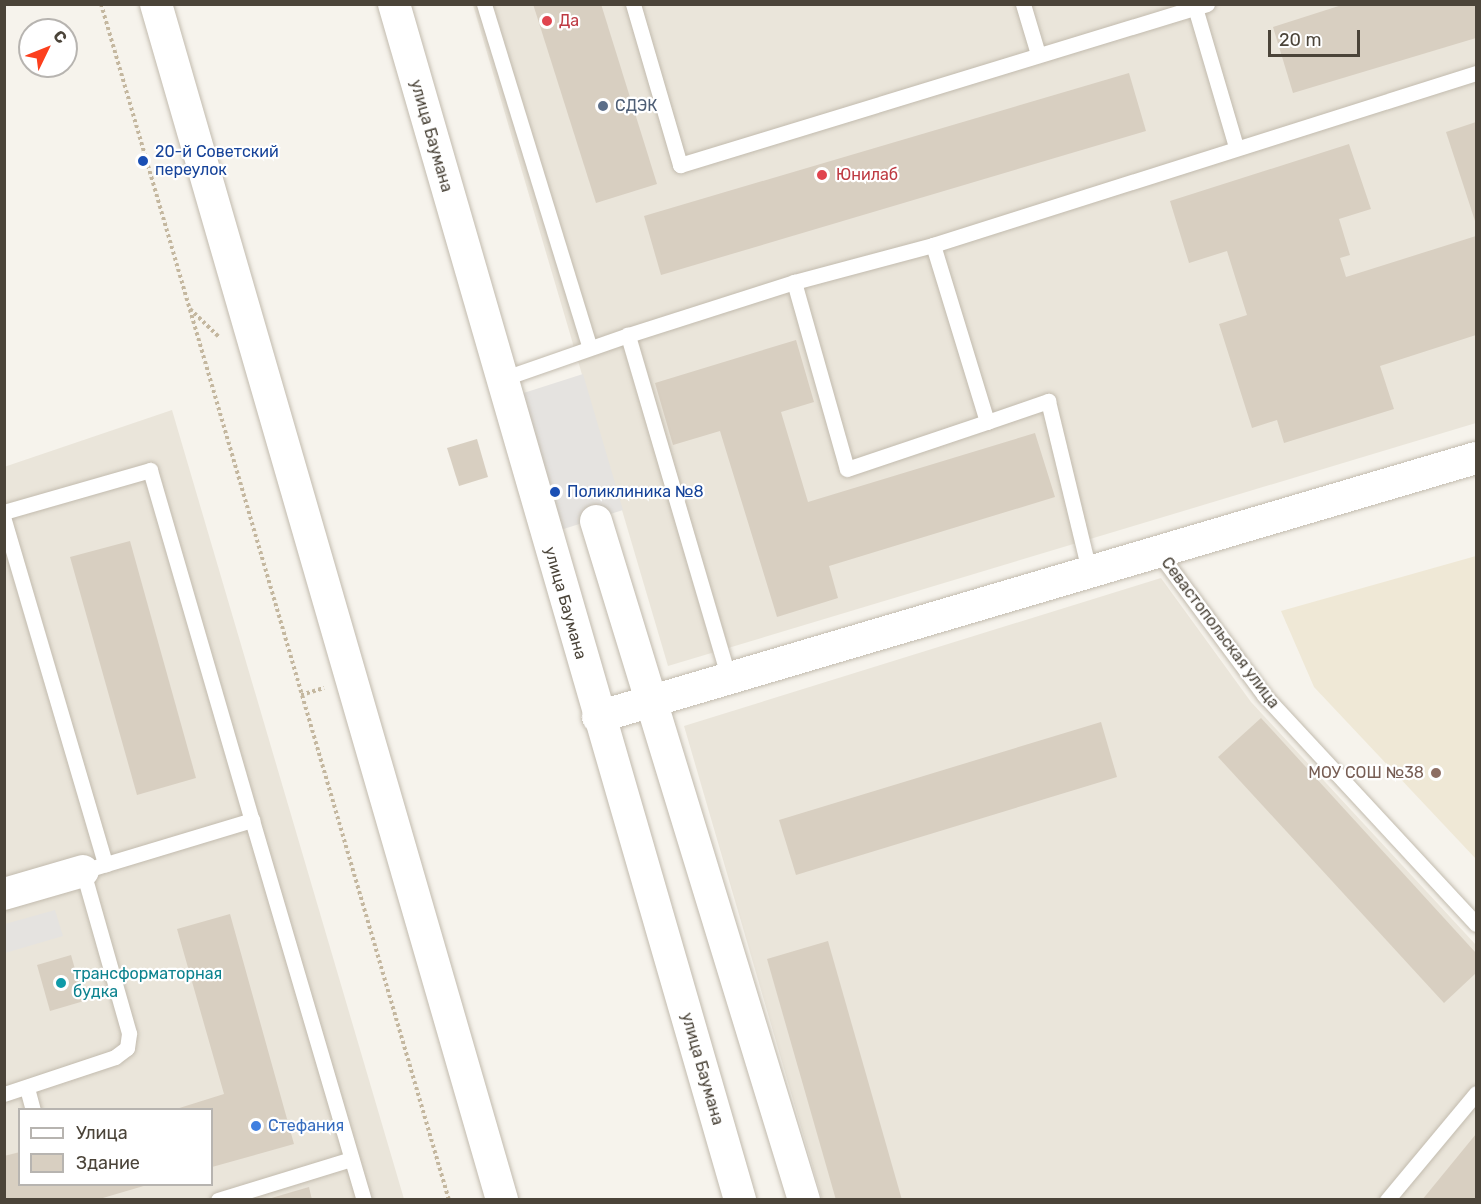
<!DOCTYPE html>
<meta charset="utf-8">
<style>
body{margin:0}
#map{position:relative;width:1481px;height:1204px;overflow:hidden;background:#f6f3ec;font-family:Rubik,sans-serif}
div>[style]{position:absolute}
.residential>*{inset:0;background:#eae5da}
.education>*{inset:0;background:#efe8d6}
.parking>*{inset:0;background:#e5e3e0}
.building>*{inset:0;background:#d8cfc1}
.path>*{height:4px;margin-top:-2px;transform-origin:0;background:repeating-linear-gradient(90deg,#c4b79f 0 3px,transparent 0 6px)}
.roads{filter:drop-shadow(0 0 2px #c2bbae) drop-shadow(0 0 2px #c2bbae)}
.service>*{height:15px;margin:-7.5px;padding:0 7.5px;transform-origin:7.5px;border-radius:7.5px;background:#fff}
.minor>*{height:32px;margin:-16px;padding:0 16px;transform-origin:16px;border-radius:16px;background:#fff}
.dots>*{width:16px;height:16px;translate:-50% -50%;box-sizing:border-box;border:3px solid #fff;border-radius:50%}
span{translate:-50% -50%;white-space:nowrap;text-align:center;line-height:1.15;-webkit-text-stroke:4.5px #fff;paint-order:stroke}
.health-label{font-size:16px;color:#be3a42}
.left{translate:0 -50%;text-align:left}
.service-label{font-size:16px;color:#4e5e75}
.street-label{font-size:16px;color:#4b4439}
.transit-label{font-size:16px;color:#164399}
.education-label{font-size:16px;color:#785e54}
.right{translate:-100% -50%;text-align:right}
.culture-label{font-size:16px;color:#0d838f}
.shop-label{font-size:16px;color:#366cbe}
.frame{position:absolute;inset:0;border:6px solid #4b4439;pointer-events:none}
.legend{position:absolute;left:18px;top:1108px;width:195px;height:78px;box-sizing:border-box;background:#fff;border:2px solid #b7b4b0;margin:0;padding:8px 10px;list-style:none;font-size:18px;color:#4b4439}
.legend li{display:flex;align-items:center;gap:12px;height:30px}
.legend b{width:30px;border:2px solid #b7b4b0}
.north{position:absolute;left:18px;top:18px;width:60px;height:60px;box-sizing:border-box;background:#fff;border:2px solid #b7b4b0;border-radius:50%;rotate:47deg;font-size:16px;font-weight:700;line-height:24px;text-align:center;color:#4b4439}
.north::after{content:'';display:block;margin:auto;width:21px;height:27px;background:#fc3f1d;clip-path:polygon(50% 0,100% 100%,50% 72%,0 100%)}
.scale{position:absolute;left:1268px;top:30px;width:92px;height:27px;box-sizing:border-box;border:3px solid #4b4439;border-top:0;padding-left:8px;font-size:18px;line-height:21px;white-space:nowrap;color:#4b4439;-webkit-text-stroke:4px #fff;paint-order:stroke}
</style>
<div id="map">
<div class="residential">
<i style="clip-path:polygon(473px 5px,1476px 5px,1476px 423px,668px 666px)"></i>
<i style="clip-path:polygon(evenodd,172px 410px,404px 1199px,5px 1199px,4px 467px,172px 410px,20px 1110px,212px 1110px,212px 1184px,20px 1184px,20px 1110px)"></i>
<i style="clip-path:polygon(1161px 578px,1251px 702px,1476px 945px,1476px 1199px,822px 1199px,684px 726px)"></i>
</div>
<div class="education">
<i style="clip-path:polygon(1476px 556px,1476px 859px,1314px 687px,1281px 611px)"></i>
</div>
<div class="parking">
<i style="clip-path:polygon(583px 374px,623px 510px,545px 535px,505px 399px)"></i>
<i style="clip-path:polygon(55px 910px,63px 936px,5px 953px,5px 924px)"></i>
</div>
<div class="building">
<i style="clip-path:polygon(533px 4px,601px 4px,657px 184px,596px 203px)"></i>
<i style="clip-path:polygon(1345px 4px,1476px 4px,1476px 38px,1293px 93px,1273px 27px)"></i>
<i style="clip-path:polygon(1129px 73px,1146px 131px,661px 275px,644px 216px)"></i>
<i style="clip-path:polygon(1476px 122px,1476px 224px,1446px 132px)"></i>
<i style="clip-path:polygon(1349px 144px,1371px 209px,1339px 219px,1350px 255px,1340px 258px,1346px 277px,1476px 236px,1476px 335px,1380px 366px,1394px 409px,1284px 443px,1277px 420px,1252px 428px,1219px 324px,1247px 315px,1227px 251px,1189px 263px,1170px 201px)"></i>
<i style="clip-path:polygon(796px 340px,814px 402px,781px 412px,808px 502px,1035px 433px,1055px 497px,829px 566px,838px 598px,777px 617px,720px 431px,673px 445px,655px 383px)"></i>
<i style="clip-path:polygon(477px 439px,488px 477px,459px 486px,447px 448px)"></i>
<i style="clip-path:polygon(130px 541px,196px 778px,137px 795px,70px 557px)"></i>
<i style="clip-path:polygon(1261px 718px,1476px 953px,1476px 973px,1444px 1003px,1218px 757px)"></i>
<i style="clip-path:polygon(1101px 722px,1117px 777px,796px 875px,779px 820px)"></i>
<i style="clip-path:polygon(230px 914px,294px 1144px,212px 1167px,212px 1110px,173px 1110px,224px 1094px,177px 929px)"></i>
<i style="clip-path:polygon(828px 941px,902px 1200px,836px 1200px,767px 959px)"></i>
<i style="clip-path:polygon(71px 955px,84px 1001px,50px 1011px,37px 965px)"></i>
<i style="clip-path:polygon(1476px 1134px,1476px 1200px,1422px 1200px)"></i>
<i style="clip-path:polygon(20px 1152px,20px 1184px,147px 1185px,96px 1200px,4px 1200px,4px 1156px)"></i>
<i style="clip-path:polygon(309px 1187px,312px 1200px,268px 1200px,268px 1199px)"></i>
</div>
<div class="path">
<i style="left:101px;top:4px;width:1246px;rotate:73.78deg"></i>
<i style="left:190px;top:309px;width:40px;rotate:44deg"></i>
<i style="left:301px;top:695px;width:24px;rotate:-17deg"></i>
</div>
<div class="roads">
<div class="service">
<i style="left:484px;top:4px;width:357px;rotate:72.9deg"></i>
<i style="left:633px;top:4px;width:168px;rotate:73.7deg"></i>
<i style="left:680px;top:165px;width:551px;rotate:-16.99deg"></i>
<i style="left:1023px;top:4px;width:52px;rotate:73.3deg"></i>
<i style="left:1194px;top:4px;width:149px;rotate:73.6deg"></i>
<i style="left:933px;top:245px;width:570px;rotate:-17.58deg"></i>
<i style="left:794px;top:282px;width:194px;rotate:74.2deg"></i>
<i style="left:847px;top:469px;width:148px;rotate:-18.6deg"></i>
<i style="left:499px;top:380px;width:137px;rotate:-19.2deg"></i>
<i style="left:4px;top:512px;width:152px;rotate:-16deg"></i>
<i style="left:150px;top:470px;width:365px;rotate:73.8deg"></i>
<i style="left:4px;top:520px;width:359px;rotate:73.6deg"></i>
<i style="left:1159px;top:553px;width:177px;rotate:53.5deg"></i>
<i style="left:1264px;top:695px;width:312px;rotate:47.2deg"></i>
<i style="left:729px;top:679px;width:359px;rotate:-106.4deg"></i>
<i style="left:628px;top:335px;width:174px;rotate:-17.7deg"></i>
<i style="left:794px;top:282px;width:144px;rotate:-14.9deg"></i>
<i style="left:933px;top:245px;width:185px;rotate:73deg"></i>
<i style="left:987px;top:422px;width:65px;rotate:-19deg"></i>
<i style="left:1048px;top:401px;width:178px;rotate:76.4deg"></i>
<i style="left:27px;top:1088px;width:23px;rotate:75deg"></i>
<i style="left:4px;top:1094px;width:117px;rotate:-18.4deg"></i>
<i style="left:115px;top:1057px;width:15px;rotate:-37deg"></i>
<i style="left:127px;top:1048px;width:15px;rotate:-82deg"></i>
<i style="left:129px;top:1033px;width:168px;rotate:-105.9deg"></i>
<i style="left:83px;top:871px;width:177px;rotate:-16.8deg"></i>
<i style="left:252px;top:820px;width:396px;rotate:73.6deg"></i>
<i style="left:218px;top:1200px;width:139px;rotate:-17.1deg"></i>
<i style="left:1387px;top:1200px;width:139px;rotate:-50.2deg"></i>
</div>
<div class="minor">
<i style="left:156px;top:4px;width:1245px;rotate:73.86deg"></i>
<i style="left:394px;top:4px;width:1245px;rotate:73.86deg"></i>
<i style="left:596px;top:521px;width:710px;rotate:72.97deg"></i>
<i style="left:598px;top:717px;width:915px;rotate:-16.44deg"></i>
<i style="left:4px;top:894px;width:82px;rotate:-16.2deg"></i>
</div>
</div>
<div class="dots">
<i style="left:547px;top:21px;background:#e0444e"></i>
<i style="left:603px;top:106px;background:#5c6f8a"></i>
<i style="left:143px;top:161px;background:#1a4fb4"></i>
<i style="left:822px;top:175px;background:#e0444e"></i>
<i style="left:555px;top:492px;background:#1a4fb4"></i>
<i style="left:1436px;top:773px;background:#8d6e63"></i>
<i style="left:61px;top:983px;background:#0f9aa8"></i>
<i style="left:256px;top:1126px;background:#3f7fe0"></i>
</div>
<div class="health-label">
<span class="left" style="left:559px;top:21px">Да</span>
<span class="left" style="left:836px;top:175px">Юнилаб</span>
</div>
<div class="service-label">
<span class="left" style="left:615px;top:106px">СДЭК</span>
</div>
<div class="street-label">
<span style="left:431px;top:136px;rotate:74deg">улица Баумана</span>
<span style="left:565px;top:603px;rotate:74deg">улица Баумана</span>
<span style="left:1220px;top:633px;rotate:53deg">Севастопольская улица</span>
<span style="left:702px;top:1069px;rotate:74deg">улица Баумана</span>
</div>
<div class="transit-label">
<span class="left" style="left:155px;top:161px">20-й Советский<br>переулок</span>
<span class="left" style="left:567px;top:492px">Поликлиника №8</span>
</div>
<div class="education-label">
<span class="right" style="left:1424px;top:773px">МОУ СОШ №38</span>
</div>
<div class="culture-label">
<span class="left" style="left:73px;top:983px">трансформаторная<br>будка</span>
</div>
<div class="shop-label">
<span class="left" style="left:268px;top:1126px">Стефания</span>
</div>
<div class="frame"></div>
<ul class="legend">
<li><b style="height:8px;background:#fff"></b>Улица</li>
<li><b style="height:16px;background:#d8cfc1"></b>Здание</li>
</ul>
<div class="north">С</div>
<div class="scale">20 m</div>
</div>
